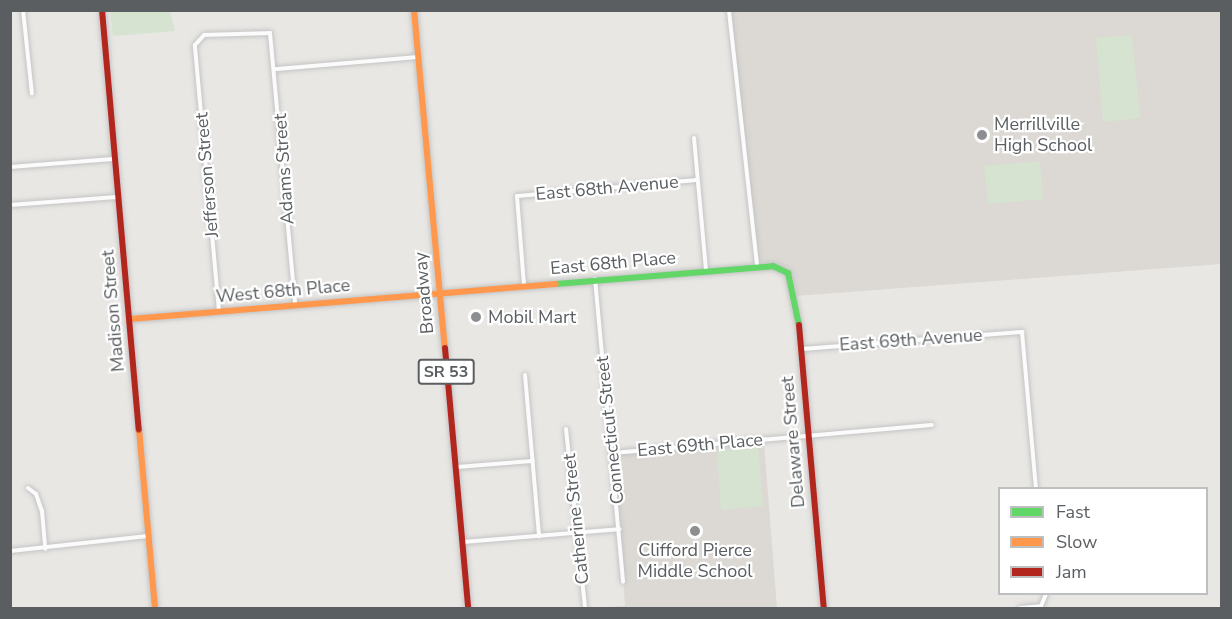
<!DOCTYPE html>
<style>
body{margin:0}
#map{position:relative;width:1232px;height:619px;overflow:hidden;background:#e9e7e4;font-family:"Nunito Sans",sans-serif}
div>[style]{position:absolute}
.education>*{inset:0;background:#dcd9d4}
.green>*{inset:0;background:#d6e3d1}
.roads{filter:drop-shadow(0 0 2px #c3c4c4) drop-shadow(0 0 2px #c3c4c4)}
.street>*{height:4px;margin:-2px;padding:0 2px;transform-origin:2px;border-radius:2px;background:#fcfbfb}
.fast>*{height:6px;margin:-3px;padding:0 3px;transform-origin:3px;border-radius:3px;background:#63d668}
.slow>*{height:6px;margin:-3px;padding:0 3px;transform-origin:3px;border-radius:3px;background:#ff974d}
.jam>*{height:6px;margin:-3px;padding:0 3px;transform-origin:3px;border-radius:3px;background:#b3261e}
.dots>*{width:16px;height:16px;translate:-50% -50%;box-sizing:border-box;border:3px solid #fff;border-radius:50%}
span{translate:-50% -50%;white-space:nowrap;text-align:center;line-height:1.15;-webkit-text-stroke:4.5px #fff;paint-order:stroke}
.shield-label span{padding:2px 4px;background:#fff;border:2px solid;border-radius:4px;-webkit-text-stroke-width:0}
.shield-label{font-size:16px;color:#5a5e61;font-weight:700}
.poi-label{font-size:18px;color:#5a5e61}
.left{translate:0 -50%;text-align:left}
.street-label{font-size:18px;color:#5a5e61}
.frame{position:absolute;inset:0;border:12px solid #5a5e61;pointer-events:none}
.legend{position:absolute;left:998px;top:487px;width:210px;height:108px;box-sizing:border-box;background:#fff;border:2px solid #bdbfc0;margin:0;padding:8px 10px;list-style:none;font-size:18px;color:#5a5e61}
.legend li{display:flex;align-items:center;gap:12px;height:30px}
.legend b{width:30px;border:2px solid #bdbfc0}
</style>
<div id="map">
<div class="education">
<i style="clip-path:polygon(729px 11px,1221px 11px,1221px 264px,796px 296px,788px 273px,756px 259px)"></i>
<i style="clip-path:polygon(764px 442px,777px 608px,587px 608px,625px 606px,614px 455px)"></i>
</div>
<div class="green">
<i style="clip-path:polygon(110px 11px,170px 11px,175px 31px,113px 36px)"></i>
<i style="clip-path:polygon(1132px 35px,1140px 118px,1103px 122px,1096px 38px)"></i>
<i style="clip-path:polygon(1040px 161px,1043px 199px,988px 204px,984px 166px)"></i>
<i style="clip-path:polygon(758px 446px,763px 506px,721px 510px,717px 450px)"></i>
</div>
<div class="roads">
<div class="street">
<i style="left:23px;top:10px;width:84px;rotate:83.9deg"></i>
<i style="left:729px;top:11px;width:256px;rotate:83.7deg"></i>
<i style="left:276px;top:69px;width:143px;rotate:-4.8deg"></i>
<i style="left:694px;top:138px;width:133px;rotate:84.8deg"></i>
<i style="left:10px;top:167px;width:103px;rotate:-4.4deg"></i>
<i style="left:10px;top:205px;width:107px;rotate:-4.3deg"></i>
<i style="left:595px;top:279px;width:304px;rotate:84.7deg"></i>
<i style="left:524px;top:285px;width:89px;rotate:-94.5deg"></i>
<i style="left:517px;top:196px;width:181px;rotate:-5.1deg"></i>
<i style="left:219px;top:311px;width:267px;rotate:-95.2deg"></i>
<i style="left:195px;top:45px;width:13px;rotate:-48deg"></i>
<i style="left:204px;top:35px;width:66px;rotate:-1.7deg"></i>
<i style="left:270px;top:33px;width:273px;rotate:84.7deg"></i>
<i style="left:801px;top:349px;width:222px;rotate:-4.4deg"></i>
<i style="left:1022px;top:332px;width:157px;rotate:84.9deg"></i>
<i style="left:525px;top:375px;width:162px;rotate:85deg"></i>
<i style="left:566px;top:429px;width:180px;rotate:83.9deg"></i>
<i style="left:612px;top:453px;width:321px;rotate:-5deg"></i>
<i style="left:456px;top:467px;width:77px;rotate:-4.5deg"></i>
<i style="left:28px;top:488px;width:10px;rotate:37deg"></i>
<i style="left:36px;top:494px;width:18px;rotate:71deg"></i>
<i style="left:42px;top:511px;width:38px;rotate:85deg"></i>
<i style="left:462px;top:542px;width:158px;rotate:-4.7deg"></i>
<i style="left:10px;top:551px;width:139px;rotate:-6.2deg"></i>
<i style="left:1020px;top:608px;width:21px;rotate:-5deg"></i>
<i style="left:1041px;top:606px;width:13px;rotate:-67deg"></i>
</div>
<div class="fast">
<i style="left:556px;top:284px;width:218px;rotate:-4.7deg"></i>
<i style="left:773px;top:266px;width:17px;rotate:25deg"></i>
<i style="left:788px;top:273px;width:53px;rotate:78.1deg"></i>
</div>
<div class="slow">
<i style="left:414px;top:10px;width:339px;rotate:84.8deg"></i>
<i style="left:130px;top:319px;width:427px;rotate:-4.7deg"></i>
<i style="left:139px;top:429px;width:180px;rotate:84.9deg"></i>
</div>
<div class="jam">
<i style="left:102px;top:10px;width:421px;rotate:85deg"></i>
<i style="left:799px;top:325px;width:284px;rotate:85deg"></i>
<i style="left:445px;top:348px;width:261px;rotate:84.9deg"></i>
</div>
</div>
<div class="dots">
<i style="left:982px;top:135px;background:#8c8e8f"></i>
<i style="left:476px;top:317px;background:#8c8e8f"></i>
<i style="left:695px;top:531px;background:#8c8e8f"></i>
</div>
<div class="shield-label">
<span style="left:446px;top:372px">SR 53</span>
</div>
<div class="poi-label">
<span class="left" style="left:994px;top:135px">Merrillville<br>High School</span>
<span class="left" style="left:488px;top:317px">Mobil Mart</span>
<span style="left:695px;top:561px">Clifford Pierce<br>Middle School</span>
</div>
<div class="street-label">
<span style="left:284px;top:169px;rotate:-94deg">Adams Street</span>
<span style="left:207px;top:175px;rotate:-95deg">Jefferson Street</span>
<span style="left:607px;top:188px;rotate:-5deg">East 68th Avenue</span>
<span style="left:613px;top:263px;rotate:-5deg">East 68th Place</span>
<span style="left:283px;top:291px;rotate:-5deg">West 68th Place</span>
<span style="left:424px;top:293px;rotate:-95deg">Broadway</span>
<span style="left:113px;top:311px;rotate:-95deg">Madison Street</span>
<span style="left:911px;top:340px;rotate:-4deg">East 69th Avenue</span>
<span style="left:610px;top:430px;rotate:-96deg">Connecticut Street</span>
<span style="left:793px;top:442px;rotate:-95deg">Delaware Street</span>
<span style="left:700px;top:445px;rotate:-5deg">East 69th Place</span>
<span style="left:576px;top:519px;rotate:-96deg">Catherine Street</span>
</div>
<div class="frame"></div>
<ul class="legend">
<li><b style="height:8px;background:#63d668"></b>Fast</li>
<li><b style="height:8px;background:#ff974d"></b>Slow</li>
<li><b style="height:8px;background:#b3261e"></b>Jam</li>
</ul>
</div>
